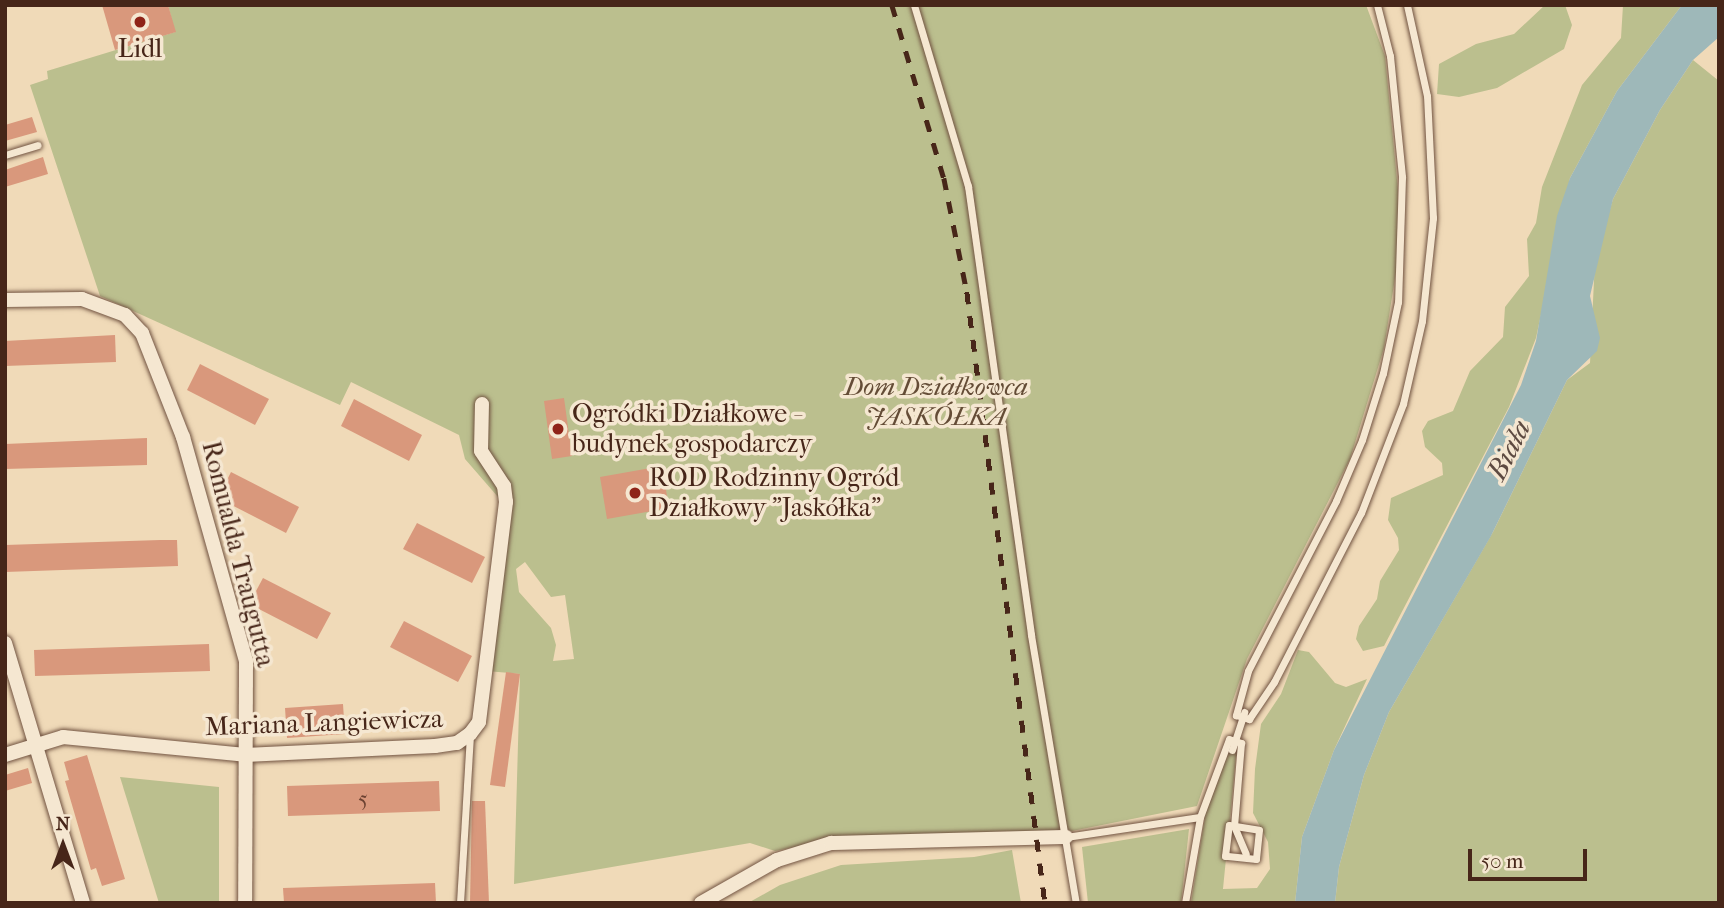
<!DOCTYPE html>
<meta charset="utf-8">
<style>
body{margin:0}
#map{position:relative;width:1724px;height:908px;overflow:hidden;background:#f0dab8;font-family:"IM FELL French Canon",serif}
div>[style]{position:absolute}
.green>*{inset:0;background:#bbbf8e}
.water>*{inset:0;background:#9eb8b9}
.building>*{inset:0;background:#d9987c}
.roads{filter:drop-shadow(0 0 2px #715341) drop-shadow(0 0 2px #715341)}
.lane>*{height:7px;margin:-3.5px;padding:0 3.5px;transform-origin:3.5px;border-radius:3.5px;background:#f5e7d1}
.street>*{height:14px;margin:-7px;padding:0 7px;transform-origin:7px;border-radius:7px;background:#f5e7d1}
.rail>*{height:4.5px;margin-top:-2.25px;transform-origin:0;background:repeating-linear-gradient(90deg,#472619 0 12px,transparent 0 24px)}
.dots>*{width:19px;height:19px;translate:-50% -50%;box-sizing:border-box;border:4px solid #f5e7d1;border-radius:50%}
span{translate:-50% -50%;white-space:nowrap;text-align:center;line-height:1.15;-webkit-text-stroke:7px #f5e7d1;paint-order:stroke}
.number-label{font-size:23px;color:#6c4232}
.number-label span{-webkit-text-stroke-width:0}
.poi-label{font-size:26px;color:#472619}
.left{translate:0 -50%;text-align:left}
.park-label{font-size:26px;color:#644c36;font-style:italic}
.street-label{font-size:26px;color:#472619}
.water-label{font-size:28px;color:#5d4a41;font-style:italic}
.frame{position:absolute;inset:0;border:7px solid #472619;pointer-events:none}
.north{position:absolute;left:28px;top:810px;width:70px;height:70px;-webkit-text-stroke:5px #f5e7d1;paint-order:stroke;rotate:0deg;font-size:19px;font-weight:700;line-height:28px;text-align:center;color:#472619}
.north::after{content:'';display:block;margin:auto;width:24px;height:32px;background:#472619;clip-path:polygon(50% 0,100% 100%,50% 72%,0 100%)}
.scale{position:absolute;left:1468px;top:849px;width:119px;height:32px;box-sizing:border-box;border:4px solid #472619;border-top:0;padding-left:9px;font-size:21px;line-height:24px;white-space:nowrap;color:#472619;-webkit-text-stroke:5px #f5e7d1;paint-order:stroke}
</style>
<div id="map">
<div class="green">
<i style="clip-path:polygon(evenodd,168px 5px,1366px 5px,1385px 56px,1398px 190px,1398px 259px,1384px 348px,1350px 459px,1247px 659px,1197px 806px,1072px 831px,852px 836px,775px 851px,750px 843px,514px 884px,520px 674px,486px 671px,505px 518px,498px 497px,465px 459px,459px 435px,351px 382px,340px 405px,100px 296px,30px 85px,48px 79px,47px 71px,175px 32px,168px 5px,525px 562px,551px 597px,565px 595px,574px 659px,553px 661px,556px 645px,551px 628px,519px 592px,516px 569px,525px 562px)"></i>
<i style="clip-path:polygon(1545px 5px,1565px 5px,1572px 25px,1564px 49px,1497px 88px,1459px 97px,1437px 94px,1439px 64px,1476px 44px,1514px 34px)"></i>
<i style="clip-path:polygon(1623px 5px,1682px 5px,1617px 91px,1570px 178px,1536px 338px,1509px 407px,1384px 646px,1363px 651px,1356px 639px,1359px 626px,1377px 599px,1380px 581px,1399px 550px,1398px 538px,1388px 520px,1391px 498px,1443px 475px,1442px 463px,1425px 447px,1422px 431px,1428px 421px,1453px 411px,1470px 371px,1503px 337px,1505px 307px,1529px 276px,1527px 239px,1536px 223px,1542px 187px,1582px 85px,1621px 38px)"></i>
<i style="clip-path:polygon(1693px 60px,1719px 81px,1719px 903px,1335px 903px,1339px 867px,1364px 775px,1389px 712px,1493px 532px,1567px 380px,1590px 363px,1595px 260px,1613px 199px,1660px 110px)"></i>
<i style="clip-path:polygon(1298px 650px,1309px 652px,1335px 683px,1346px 687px,1367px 679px,1334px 750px,1302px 837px,1295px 903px,1191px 903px,1206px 810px,1231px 746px,1237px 747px,1223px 889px,1257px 888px,1270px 869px,1268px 842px,1253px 813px,1255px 769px,1261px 724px,1281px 694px)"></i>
<i style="clip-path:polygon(120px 777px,219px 787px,219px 903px,159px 903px)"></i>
<i style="clip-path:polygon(1189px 829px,1181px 903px,1088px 903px,1082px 847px)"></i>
<i style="clip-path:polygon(1012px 850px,1021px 903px,748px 903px,780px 885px,841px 865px,974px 857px)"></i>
</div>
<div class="water">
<i style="clip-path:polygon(1682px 5px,1719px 5px,1719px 37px,1693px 60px,1660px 110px,1613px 199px,1590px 296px,1600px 338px,1597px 351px,1567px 380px,1491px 536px,1389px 712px,1364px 775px,1339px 867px,1335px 903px,1295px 903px,1302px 837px,1334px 750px,1521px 385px,1536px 341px,1557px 216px,1570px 178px,1617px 91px)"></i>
</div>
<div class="building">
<i style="clip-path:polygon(102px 5px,168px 5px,176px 32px,115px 50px)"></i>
<i style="clip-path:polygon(32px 117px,37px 132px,5px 141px,5px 125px)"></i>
<i style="clip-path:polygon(43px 157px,48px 174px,5px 187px,5px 170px)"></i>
<i style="clip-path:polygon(115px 335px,116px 362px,5px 366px,5px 341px)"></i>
<i style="clip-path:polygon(200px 364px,269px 399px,255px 425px,187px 390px)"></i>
<i style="clip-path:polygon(564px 398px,572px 456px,552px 459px,544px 401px)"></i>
<i style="clip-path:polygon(354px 399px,422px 435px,409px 461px,341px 426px)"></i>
<i style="clip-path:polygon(147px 438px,147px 465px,5px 469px,5px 444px)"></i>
<i style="clip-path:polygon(662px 466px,669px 508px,607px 519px,600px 477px)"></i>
<i style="clip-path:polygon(231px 472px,299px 507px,286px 533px,218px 498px)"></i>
<i style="clip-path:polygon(417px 523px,485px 557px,472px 583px,403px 549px)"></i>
<i style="clip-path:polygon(160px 540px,177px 540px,178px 566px,5px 572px,5px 545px)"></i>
<i style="clip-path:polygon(263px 578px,331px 613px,317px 639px,249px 604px)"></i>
<i style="clip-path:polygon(404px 621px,472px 656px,458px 682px,390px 647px)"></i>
<i style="clip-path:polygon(209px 644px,210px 671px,35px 676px,34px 650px)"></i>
<i style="clip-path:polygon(506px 672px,520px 674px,505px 787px,490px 785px)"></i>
<i style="clip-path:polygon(343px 704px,344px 719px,358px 718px,359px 733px,287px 738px,285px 708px)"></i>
<i style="clip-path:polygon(87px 755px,125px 879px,102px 886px,96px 868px,91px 870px,65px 781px,69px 780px,64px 762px)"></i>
<i style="clip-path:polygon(28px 768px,32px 783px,5px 791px,5px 775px)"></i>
<i style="clip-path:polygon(439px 781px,440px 811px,288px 816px,287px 786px)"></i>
<i style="clip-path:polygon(472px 801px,485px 801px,489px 903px,470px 903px)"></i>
<i style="clip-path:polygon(435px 883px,436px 903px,284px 903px,283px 888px)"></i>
</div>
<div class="roads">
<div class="lane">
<i style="left:914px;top:5px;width:189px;rotate:73.4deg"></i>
<i style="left:968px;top:186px;width:453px;rotate:82deg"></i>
<i style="left:1031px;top:635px;width:272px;rotate:80.5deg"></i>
<i style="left:1377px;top:5px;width:53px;rotate:75.7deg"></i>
<i style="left:1390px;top:56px;width:122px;rotate:84.3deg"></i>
<i style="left:1402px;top:177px;width:125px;rotate:91.8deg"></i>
<i style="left:1398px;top:302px;width:73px;rotate:101.9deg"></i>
<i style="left:1383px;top:373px;width:70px;rotate:107.4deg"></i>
<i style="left:1362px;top:440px;width:66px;rotate:113.1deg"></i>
<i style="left:1336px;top:501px;width:191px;rotate:117.4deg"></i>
<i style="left:1248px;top:671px;width:46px;rotate:105.3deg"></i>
<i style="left:1236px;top:715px;width:14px;rotate:17deg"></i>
<i style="left:1249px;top:719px;width:45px;rotate:-56deg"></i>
<i style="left:1274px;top:682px;width:190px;rotate:-62.8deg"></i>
<i style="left:1361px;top:513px;width:117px;rotate:-68.9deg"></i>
<i style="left:1403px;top:404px;width:85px;rotate:-77.1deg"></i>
<i style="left:1422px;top:321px;width:104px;rotate:-83.9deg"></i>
<i style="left:1433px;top:218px;width:122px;rotate:-92.8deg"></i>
<i style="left:1427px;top:96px;width:93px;rotate:-102.4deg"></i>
<i style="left:5px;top:155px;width:34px;rotate:-17deg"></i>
<i style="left:1232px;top:750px;width:40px;rotate:-72deg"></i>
<i style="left:1229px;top:825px;width:30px;rotate:9deg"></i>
<i style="left:1259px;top:830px;width:29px;rotate:96deg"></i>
<i style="left:1256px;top:859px;width:31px;rotate:-174deg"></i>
<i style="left:1225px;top:856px;width:31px;rotate:-83deg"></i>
<i style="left:1066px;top:837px;width:135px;rotate:-8.5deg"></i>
<i style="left:460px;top:903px;width:168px;rotate:-86.6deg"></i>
<i style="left:1185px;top:903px;width:87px;rotate:-80.1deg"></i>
<i style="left:1200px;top:817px;width:83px;rotate:-69.6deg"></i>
<i style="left:1229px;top:739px;width:13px;rotate:18deg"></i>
<i style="left:1241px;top:743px;width:83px;rotate:94.8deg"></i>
<i style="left:1234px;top:826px;width:30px;rotate:67deg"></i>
</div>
<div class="street">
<i style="left:5px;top:300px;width:77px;rotate:-0.7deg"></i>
<i style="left:82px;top:299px;width:46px;rotate:20.4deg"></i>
<i style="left:125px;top:315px;width:25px;rotate:47deg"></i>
<i style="left:142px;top:333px;width:112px;rotate:68.5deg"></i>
<i style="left:183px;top:437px;width:233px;rotate:74.3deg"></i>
<i style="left:246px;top:661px;width:242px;rotate:90.2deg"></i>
<i style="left:5px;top:643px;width:271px;rotate:73.3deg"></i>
<i style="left:5px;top:755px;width:61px;rotate:-17.2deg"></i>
<i style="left:63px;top:737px;width:183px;rotate:5.6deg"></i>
<i style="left:245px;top:755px;width:190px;rotate:-2.7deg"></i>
<i style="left:435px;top:746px;width:22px;rotate:-8deg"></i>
<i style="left:457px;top:743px;width:16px;rotate:-35deg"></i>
<i style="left:470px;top:734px;width:15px;rotate:-53deg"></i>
<i style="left:479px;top:722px;width:222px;rotate:-83deg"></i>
<i style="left:506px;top:502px;width:16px;rotate:-97deg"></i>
<i style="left:504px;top:486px;width:42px;rotate:-123.3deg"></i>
<i style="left:481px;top:451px;width:47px;rotate:-88.8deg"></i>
<i style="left:701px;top:903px;width:87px;rotate:-29.5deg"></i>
<i style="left:777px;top:860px;width:57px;rotate:-17.5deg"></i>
<i style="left:831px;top:843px;width:235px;rotate:-1.5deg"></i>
</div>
</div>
<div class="rail">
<i style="left:892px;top:5px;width:181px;rotate:73.3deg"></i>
<i style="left:944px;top:178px;width:116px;rotate:78.6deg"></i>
<i style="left:967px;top:292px;width:616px;rotate:82.72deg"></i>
</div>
<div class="dots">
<i style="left:140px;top:22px;background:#8f2418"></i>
<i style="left:558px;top:429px;background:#8f2418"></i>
<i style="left:635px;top:493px;background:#8f2418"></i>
</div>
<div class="number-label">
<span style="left:363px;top:799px">5</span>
</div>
<div class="poi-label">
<span style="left:140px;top:49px">Lidl</span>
<span class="left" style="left:572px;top:429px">Ogródki Działkowe -<br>budynek gospodarczy</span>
<span class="left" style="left:649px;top:493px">ROD Rodzinny Ogród<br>Działkowy "Jaskółka"</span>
</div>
<div class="park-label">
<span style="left:936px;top:402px">Dom Działkowca<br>JASKÓŁKA</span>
</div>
<div class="street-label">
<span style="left:238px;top:554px;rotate:76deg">Romualda Traugutta</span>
<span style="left:324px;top:723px;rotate:-2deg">Mariana Langiewicza</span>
</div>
<div class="water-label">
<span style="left:1509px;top:450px;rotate:-63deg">Biała</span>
</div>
<div class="frame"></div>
<div class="north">N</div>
<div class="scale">50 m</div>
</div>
